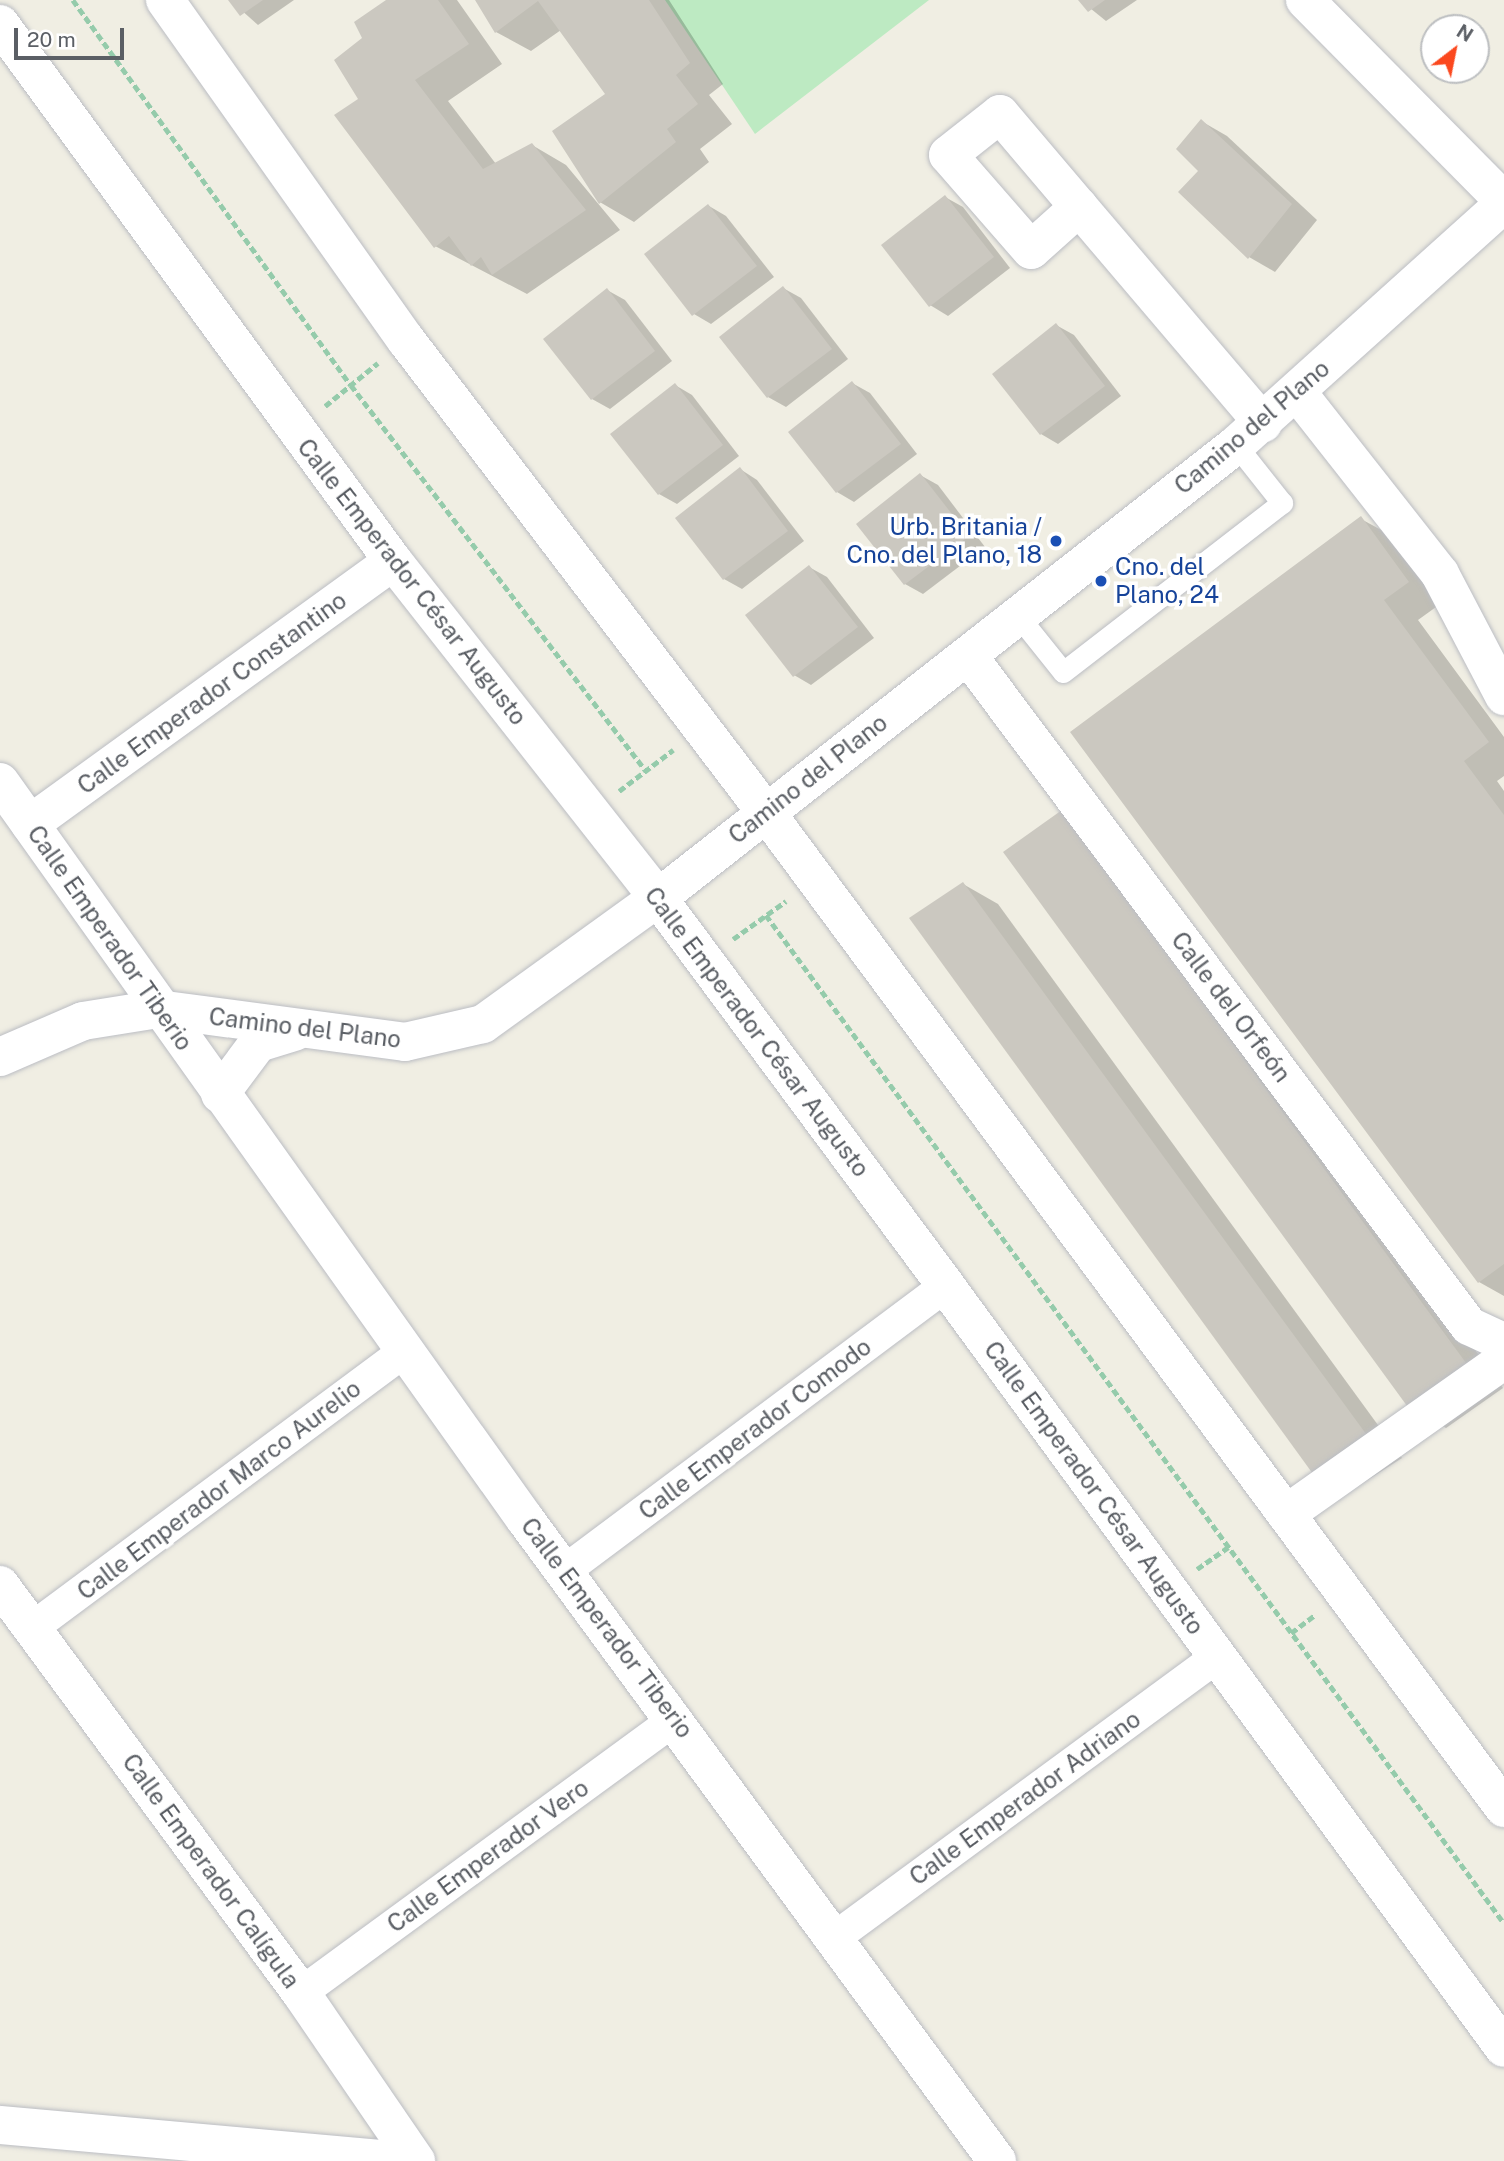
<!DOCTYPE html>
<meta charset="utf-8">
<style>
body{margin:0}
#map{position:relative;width:1504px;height:2161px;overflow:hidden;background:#f0eee3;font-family:"Public Sans",sans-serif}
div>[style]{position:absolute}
.green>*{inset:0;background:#bdeac2}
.shadow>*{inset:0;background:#0003}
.building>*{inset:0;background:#cbc8c0}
.path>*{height:4.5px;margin-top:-2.25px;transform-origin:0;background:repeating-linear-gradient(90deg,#95cbab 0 7px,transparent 0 10.5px)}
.roads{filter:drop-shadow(0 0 2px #bbbdc3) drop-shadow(0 0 2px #bbbdc3)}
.service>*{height:21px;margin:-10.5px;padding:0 10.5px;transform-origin:10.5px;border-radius:10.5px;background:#fff}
.pedestrian>*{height:32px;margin:-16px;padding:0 16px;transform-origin:16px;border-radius:16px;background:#fff}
.minor>*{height:38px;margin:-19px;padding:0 19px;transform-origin:19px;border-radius:19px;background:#fff}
.dots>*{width:19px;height:19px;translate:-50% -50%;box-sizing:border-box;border:4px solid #fff;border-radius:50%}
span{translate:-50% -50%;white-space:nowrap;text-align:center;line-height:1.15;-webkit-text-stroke:7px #fff;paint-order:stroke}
.street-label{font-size:24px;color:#5b5f65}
.transit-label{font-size:24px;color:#164399}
.right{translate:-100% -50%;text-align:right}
.left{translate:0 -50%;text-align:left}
.north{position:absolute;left:1420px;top:14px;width:70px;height:70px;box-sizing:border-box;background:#fff;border:2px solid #bdbfc1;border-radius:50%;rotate:32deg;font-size:19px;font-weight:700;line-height:28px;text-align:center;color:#5b5f65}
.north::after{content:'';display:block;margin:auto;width:24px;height:32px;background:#fb481e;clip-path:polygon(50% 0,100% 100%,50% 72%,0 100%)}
.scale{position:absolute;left:14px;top:28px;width:110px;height:32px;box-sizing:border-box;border:4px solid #5b5f65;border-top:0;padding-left:9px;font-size:21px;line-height:24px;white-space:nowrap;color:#5b5f65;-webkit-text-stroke:5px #fff;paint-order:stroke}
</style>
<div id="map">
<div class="green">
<i style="clip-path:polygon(665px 0,929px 0,755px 134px)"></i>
</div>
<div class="shadow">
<i style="clip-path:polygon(230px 0,294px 0,258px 25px)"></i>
<i style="clip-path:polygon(389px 0,457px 0,502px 64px,448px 101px,496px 164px,532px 145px,566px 165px,620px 230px,527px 294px,435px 246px,361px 100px,364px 38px)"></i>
<i style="clip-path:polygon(477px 0,669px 0,723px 84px,709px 95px,732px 124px,700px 149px,709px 162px,634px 222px,598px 201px,608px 94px,561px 30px,531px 51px,496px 32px)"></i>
<i style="clip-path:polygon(1080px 0,1137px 0,1106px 21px)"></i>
<i style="clip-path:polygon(1201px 121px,1227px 136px,1317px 220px,1275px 272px,1249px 257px,1201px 171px)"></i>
<i style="clip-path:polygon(945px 197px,963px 207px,1010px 268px,948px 316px,930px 305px)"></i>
<i style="clip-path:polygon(709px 206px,726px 216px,774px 277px,711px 324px,694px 314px)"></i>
<i style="clip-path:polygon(783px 288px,801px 298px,848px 359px,786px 407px,768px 397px)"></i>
<i style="clip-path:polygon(607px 290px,625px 300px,672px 361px,610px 409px,592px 399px)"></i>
<i style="clip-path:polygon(1056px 325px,1074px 335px,1121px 396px,1058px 444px,1041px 434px)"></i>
<i style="clip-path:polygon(852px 383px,870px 393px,917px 454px,854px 502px,837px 492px)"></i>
<i style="clip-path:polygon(675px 385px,692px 395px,739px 456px,677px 504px,659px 494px)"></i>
<i style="clip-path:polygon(740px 469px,757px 480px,804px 541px,742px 589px,724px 579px)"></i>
<i style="clip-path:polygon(920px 475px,938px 485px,985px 547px,923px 594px,905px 584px,859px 524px)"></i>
<i style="clip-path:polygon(1361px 519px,1396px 538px,1443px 602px,1418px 620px,1504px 737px,1504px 776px,1497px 781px,1504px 791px,1504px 1296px,1479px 1282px)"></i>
<i style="clip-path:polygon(809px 567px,827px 577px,874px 638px,811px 685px,794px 675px)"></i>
<i style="clip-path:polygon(1097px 832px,1503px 1388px,1446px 1428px,1412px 1408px)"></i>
<i style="clip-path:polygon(963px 884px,998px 904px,1402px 1458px,1349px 1492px)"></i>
</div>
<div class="building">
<i style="clip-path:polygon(228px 0,263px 0,240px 16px)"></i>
<i style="clip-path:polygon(386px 0,438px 0,469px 44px,415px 80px,483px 169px,532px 143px,586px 210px,492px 275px,481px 257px,471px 266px,449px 236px,434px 248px,334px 115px,358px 99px,334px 60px,362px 38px,354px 22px)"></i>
<i style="clip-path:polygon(475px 0,649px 0,690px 63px,676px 75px,698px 104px,667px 129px,676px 142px,599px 204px,552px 131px,605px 94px,538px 1px,495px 33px)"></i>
<i style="clip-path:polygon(1078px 0,1105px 0,1088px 12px)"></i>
<i style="clip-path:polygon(1201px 119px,1292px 204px,1248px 259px,1178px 192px,1198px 171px,1176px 149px)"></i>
<i style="clip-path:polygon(945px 195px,994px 257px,929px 307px,881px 245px)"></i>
<i style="clip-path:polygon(708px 204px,757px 266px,692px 316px,644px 254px)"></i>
<i style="clip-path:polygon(783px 286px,832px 349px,767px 398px,719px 337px)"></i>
<i style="clip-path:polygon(607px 288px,655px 351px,591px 400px,543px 339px)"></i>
<i style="clip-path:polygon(1056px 323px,1105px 386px,1040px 435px,992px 374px)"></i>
<i style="clip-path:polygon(852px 381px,901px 444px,836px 493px,788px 432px)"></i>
<i style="clip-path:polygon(675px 383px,723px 445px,658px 495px,610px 434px)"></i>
<i style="clip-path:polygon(740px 467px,788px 531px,723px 580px,675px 518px)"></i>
<i style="clip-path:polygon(920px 473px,969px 536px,904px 585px,856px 524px)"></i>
<i style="clip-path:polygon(1361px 516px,1409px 582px,1384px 600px,1489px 742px,1464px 761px,1504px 815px,1504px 1264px,1478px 1283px,1070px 732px)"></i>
<i style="clip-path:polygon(809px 565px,858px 627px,793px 677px,745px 615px)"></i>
<i style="clip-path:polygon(1062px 810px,1469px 1367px,1410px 1410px,1003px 852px)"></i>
<i style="clip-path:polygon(963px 882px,1369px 1438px,1313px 1474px,909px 918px)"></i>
</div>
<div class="path">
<i style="left:73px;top:0;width:475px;rotate:54.2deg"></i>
<i style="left:351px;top:385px;width:486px;rotate:52.6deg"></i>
<i style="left:325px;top:406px;width:68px;rotate:-39.1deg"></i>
<i style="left:619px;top:791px;width:68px;rotate:-37.2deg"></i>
<i style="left:766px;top:915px;width:1249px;rotate:53.79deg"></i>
<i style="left:733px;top:939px;width:65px;rotate:-35.6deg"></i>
<i style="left:1197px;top:1569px;width:38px;rotate:-35deg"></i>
<i style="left:1291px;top:1633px;width:31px;rotate:-37deg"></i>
</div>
<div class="roads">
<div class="service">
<i style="left:1019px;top:617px;width:70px;rotate:51.3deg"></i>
<i style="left:1063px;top:672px;width:277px;rotate:-37.7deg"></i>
<i style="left:1282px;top:503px;width:74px;rotate:-128.4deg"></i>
</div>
<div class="pedestrian">
<i style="left:563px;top:1572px;width:478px;rotate:-36.8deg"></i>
<i style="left:32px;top:1628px;width:465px;rotate:-36.6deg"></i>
<i style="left:833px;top:1939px;width:476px;rotate:-36.3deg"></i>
<i style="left:301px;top:1993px;width:464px;rotate:-36.2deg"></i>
</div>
<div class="minor">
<i style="left:165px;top:0;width:417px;rotate:54.7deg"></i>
<i style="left:406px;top:340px;width:607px;rotate:52.7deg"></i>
<i style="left:774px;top:823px;width:1226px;rotate:53.46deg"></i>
<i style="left:1305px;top:0;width:283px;rotate:45.3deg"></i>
<i style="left:0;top:24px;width:665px;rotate:53.8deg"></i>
<i style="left:393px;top:561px;width:429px;rotate:51.8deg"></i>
<i style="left:658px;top:898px;width:483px;rotate:53.4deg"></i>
<i style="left:946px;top:1286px;width:944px;rotate:53.79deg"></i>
<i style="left:1079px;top:207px;width:64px;rotate:138.1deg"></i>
<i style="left:1031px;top:250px;width:126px;rotate:-131.1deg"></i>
<i style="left:948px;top:155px;width:66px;rotate:-38.3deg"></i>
<i style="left:1000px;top:114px;width:122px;rotate:49.7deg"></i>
<i style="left:1079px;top:207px;width:284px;rotate:49.6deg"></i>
<i style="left:1297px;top:392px;width:231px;rotate:51.8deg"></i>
<i style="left:1440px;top:574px;width:138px;rotate:62.3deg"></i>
<i style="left:969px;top:657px;width:835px;rotate:53.23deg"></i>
<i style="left:1469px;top:1326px;width:38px;rotate:25deg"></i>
<i style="left:0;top:782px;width:905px;rotate:54.54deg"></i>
<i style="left:525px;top:1519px;width:797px;rotate:53.68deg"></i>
<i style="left:30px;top:824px;width:448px;rotate:-35.9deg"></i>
<i style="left:0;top:1057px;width:90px;rotate:-23.4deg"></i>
<i style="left:83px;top:1021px;width:76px;rotate:-9.1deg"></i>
<i style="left:158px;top:1009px;width:249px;rotate:7.6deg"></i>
<i style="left:405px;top:1042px;width:80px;rotate:-13deg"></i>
<i style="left:483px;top:1024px;width:216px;rotate:-35.8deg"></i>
<i style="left:658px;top:898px;width:734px;rotate:-38.09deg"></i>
<i style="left:1236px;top:445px;width:360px;rotate:-42deg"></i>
<i style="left:220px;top:1094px;width:64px;rotate:-53.3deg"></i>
<i style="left:258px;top:1043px;width:39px;rotate:-17deg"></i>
<i style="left:1286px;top:1514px;width:267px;rotate:-35.2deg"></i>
<i style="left:0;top:1585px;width:507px;rotate:53.58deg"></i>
<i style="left:301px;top:1993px;width:204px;rotate:55.6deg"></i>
<i style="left:0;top:2125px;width:402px;rotate:5.1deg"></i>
</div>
</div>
<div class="dots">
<i style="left:1056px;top:541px;background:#1a4fb4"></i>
<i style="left:1101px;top:581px;background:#1a4fb4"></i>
</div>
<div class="street-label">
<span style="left:1252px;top:427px;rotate:-40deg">Camino del Plano</span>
<span style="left:412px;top:582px;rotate:52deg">Calle Emperador César Augusto</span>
<span style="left:212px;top:693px;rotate:-36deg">Calle Emperador Constantino</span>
<span style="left:808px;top:779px;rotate:-38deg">Camino del Plano</span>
<span style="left:110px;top:938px;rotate:55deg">Calle Emperador Tiberio</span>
<span style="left:1231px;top:1007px;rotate:53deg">Calle del Orfeón</span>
<span style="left:305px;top:1028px;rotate:7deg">Camino del Plano</span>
<span style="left:757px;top:1032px;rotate:53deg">Calle Emperador César Augusto</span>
<span style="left:755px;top:1429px;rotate:-37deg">Calle Emperador Comodo</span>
<span style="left:1094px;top:1488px;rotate:54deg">Calle Emperador César Augusto</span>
<span style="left:219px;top:1490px;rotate:-37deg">Calle Emperador Marco Aurelio</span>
<span style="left:607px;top:1628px;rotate:53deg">Calle Emperador Tiberio</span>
<span style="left:1025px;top:1798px;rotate:-36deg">Calle Emperador Adriano</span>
<span style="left:488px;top:1856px;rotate:-36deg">Calle Emperador Vero</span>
<span style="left:211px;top:1871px;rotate:54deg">Calle Emperador Calígula</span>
</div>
<div class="transit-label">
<span class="right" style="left:1042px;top:541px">Urb. Britania /<br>Cno. del Plano, 18</span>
<span class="left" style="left:1115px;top:581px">Cno. del<br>Plano, 24</span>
</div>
<div class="north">N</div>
<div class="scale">20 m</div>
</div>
